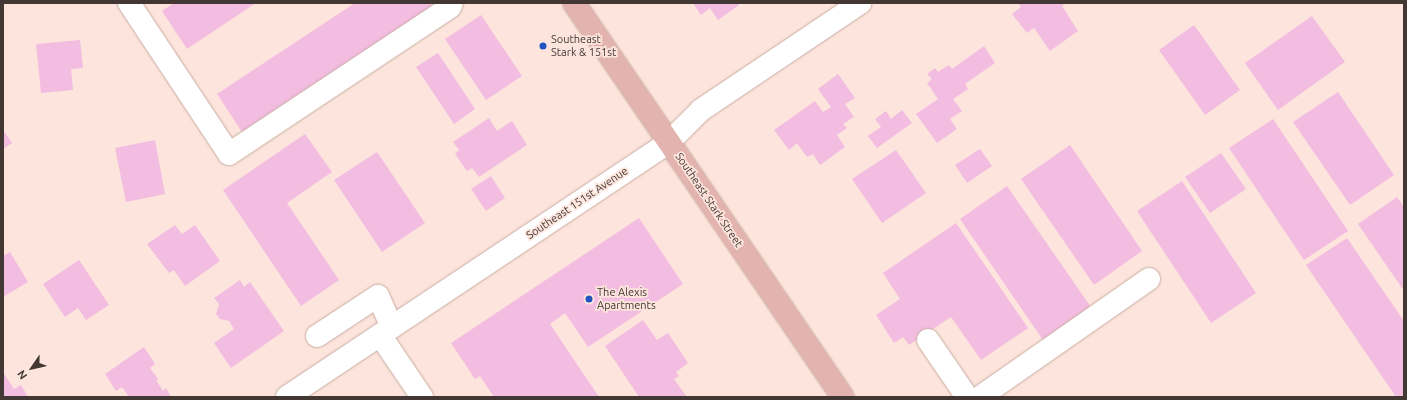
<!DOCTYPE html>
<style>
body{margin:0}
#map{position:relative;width:1407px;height:400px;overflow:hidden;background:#fde5dd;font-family:Ubuntu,sans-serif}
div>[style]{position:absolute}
.building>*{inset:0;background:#f3bce1}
.roads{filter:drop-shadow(0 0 1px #c9ada2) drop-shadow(0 0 1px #c9ada2)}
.minor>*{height:22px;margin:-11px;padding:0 11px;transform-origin:11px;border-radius:11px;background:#fff}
.major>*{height:22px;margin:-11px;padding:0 11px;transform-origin:11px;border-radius:11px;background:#e3b4af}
.dots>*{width:11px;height:11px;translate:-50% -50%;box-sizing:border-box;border:2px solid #fde5dd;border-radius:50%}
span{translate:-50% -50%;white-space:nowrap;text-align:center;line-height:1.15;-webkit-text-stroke:3.5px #fde5dd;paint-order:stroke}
.poi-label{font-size:11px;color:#433733}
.left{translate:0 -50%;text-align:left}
.street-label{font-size:11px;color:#433733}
.frame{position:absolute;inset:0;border:4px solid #433733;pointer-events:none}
.north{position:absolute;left:12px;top:348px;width:40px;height:40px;-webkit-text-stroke:3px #fde5dd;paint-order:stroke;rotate:236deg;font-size:11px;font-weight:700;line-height:16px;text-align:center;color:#433733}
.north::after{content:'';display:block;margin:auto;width:14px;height:18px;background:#433733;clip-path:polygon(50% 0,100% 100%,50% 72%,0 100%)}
</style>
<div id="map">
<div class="building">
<i style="clip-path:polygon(174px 3px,256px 3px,187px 49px,162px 11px)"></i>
<i style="clip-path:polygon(355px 3px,430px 3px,432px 6px,242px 132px,217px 94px)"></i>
<i style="clip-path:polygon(693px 3px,738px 3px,739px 5px,718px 20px,710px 8px,701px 15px)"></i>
<i style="clip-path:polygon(1018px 3px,1066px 3px,1062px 6px,1078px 31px,1050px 51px,1034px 28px,1027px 33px,1012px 14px,1021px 7px)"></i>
<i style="clip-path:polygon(481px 15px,522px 76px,486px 100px,445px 39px)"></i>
<i style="clip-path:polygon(1312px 16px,1345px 62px,1278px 110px,1245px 63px)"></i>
<i style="clip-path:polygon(1194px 25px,1240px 90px,1205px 115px,1159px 50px)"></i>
<i style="clip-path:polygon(80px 40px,83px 68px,71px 69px,73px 90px,41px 93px,36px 44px)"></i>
<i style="clip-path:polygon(984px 46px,995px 63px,965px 84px,968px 89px,953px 99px,962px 111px,950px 119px,957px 129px,937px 143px,916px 114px,938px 99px,927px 83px,932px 79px,927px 74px,935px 68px,938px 72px,949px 65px,952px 69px)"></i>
<i style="clip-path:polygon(438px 53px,475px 109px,454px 124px,416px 67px)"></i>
<i style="clip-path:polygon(838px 74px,855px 98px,845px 104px,854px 117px,843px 124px,847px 128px,837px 135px,845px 147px,820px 165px,813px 154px,807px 157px,797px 143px,789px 150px,774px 130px,815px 101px,823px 112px,831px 107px,818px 89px)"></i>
<i style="clip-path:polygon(1338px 92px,1394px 175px,1350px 205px,1293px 122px)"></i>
<i style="clip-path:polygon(902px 110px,912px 123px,877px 148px,868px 136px,881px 127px,875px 119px,886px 111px,891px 119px)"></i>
<i style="clip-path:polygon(489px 118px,497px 131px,512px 121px,527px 145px,479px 177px,472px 168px,467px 171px,455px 154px,459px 150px,453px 142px)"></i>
<i style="clip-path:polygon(1273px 119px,1348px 231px,1304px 260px,1229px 148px)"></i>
<i style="clip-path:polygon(3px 130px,12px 143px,3px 149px)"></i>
<i style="clip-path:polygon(305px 134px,332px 172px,287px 203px,339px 280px,301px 306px,223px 190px)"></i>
<i style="clip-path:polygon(155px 140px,165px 194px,126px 202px,115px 148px)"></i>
<i style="clip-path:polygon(1070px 145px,1142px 251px,1094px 285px,1021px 179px)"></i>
<i style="clip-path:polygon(980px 149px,992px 166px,967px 183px,955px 165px)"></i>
<i style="clip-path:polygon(896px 150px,926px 193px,882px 223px,852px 179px)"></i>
<i style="clip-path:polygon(377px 152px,425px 223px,382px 252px,334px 180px)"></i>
<i style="clip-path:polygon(1221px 153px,1246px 189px,1210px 213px,1185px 177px)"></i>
<i style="clip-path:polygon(491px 176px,505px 198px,486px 211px,471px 189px)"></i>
<i style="clip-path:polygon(1182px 181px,1256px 293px,1211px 323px,1137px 211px)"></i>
<i style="clip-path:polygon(1007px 186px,1095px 313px,1047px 346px,960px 219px)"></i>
<i style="clip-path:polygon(1397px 197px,1404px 207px,1404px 291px,1358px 224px)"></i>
<i style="clip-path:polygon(639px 218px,683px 284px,588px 347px,565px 313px,550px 324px,599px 397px,494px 397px,480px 376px,475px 379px,451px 343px)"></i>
<i style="clip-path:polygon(956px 223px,1028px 328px,981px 360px,951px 317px,909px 345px,903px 337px,894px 343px,876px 315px,900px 299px,883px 273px)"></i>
<i style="clip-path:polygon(175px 225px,182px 234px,195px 225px,220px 261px,185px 286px,174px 270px,169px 273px,147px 244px)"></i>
<i style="clip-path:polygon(1347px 238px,1404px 321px,1404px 397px,1396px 397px,1306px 265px)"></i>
<i style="clip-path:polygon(10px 252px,28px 282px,3px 297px,3px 256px)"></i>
<i style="clip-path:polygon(79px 260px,109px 305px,86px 320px,78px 308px,65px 317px,43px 284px)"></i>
<i style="clip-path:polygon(240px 280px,244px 287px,250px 282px,284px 331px,231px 368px,214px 343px,234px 329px,229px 321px,220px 319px,216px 314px,219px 304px,214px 298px)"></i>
<i style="clip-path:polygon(643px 320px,657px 340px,668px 333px,688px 363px,676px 372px,679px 376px,674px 379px,687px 397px,639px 397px,605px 346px)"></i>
<i style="clip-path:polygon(144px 347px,155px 364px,150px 368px,158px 379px,156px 380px,163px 391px,166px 388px,171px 397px,129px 397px,122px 387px,116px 391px,105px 374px)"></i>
<i style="clip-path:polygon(3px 372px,14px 389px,21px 385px,28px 397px,3px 397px)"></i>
</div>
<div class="roads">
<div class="minor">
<i style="left:129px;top:3px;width:181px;rotate:56.5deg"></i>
<i style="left:229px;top:154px;width:265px;rotate:-33.6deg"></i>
<i style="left:450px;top:7px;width:4px;rotate:-63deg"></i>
<i style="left:380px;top:335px;width:75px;rotate:55.9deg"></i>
<i style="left:317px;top:336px;width:73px;rotate:-33.3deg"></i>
<i style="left:378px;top:296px;width:34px;rotate:66deg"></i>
<i style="left:928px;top:340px;width:69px;rotate:55.6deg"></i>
<i style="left:287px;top:397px;width:459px;rotate:-33.7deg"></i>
<i style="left:669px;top:142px;width:45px;rotate:-45deg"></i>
<i style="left:701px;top:110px;width:192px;rotate:-33.9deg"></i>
<i style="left:980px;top:397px;width:206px;rotate:-34.9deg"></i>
</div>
<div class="major">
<i style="left:574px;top:3px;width:477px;rotate:55.7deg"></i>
</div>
</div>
<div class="dots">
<i style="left:543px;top:46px;background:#2055c1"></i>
<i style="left:589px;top:299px;background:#2055c1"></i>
</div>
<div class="poi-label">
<span class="left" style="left:551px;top:46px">Southeast<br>Stark &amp; 151st</span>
<span class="left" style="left:597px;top:299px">The Alexis<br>Apartments</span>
</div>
<div class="street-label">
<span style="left:709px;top:200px;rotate:56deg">Southeast Stark Street</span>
<span style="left:577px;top:203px;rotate:-34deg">Southeast 151st Avenue</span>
</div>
<div class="frame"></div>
<div class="north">N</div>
</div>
